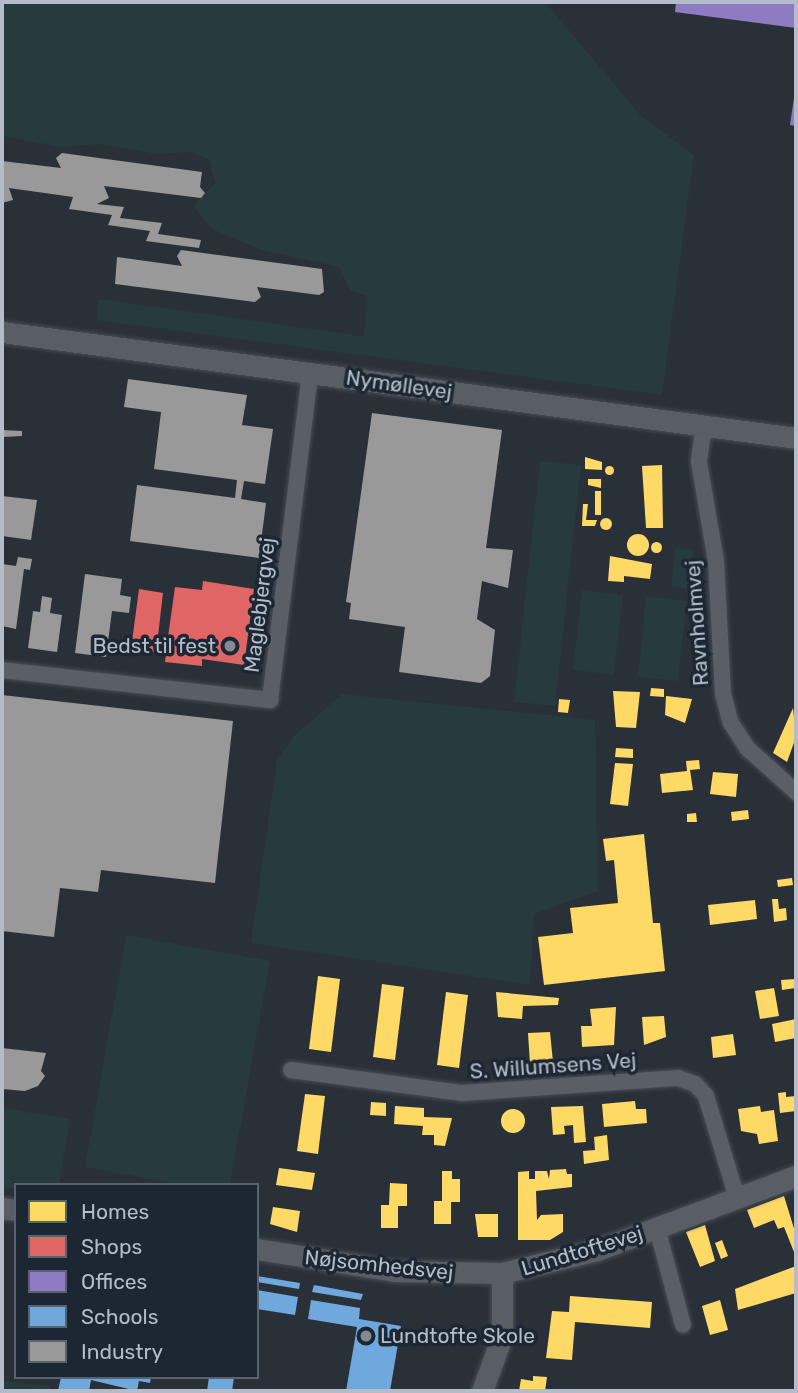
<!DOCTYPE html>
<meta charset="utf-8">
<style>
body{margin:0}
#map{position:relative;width:798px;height:1393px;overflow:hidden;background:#2a3038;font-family:Rubik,sans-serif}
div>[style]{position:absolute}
.green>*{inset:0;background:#273a3e}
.homes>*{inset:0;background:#ffd966}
.round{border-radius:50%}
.shops>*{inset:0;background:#e06666}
.offices>*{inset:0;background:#8e7cc3}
.schools>*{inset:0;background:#6fa8dc}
.industry>*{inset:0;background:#999}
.roads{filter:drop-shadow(0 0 2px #484c53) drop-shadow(0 0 2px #484c53)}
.street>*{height:16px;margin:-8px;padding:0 8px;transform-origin:8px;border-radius:8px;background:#5a5e66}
.secondary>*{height:21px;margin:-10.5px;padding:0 10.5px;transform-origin:10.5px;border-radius:10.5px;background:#595d64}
.dots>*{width:19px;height:19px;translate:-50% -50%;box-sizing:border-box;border:4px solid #1d2633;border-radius:50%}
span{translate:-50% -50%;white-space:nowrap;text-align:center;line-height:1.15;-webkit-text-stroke:7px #1d2633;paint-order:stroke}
.street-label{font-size:21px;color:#b4bcc9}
.poi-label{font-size:21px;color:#b4bcc9}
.right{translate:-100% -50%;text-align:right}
.left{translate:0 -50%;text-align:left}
.frame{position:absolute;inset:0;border:4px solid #b4bcc9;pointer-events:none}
.legend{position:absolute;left:14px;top:1183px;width:245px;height:196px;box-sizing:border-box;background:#1d2633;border:2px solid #59626f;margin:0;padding:9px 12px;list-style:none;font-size:21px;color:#b4bcc9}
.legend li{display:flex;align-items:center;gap:14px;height:35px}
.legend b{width:35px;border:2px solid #59626f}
</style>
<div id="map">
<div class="green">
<i style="clip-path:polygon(2px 2px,545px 2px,641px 116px,694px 155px,662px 395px,96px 320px,99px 299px,364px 336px,367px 296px,350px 290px,339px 267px,262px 250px,212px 229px,193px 206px,215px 184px,209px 159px,190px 152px,156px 154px,100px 144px,61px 147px,2px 136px)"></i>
<i style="clip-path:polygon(540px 461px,581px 465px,555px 706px,514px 702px)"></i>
<i style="clip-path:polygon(675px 547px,694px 550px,690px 589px,671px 587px)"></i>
<i style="clip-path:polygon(582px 590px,623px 595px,614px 675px,573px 670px)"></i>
<i style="clip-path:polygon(646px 596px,687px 601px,678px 681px,638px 677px)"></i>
<i style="clip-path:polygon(342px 694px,595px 720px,598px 891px,534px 914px,530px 985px,251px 943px,277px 761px,293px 737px)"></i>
<i style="clip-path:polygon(126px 935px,270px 961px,230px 1185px,183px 1185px,85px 1167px)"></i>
<i style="clip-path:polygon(2px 1108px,70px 1119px,59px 1185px,2px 1189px)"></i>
<i style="clip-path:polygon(3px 1381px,50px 1386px,50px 1391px,2px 1391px)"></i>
</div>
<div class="homes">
<i style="clip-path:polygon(585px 457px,602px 462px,602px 470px,585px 469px)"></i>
<i style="clip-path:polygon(662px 465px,663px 528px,646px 528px,642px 466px)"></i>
<i class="round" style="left:604.5px;top:465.5px;width:9px;height:9px"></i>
<i style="clip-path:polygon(588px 479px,601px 479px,601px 488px,588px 485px)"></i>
<i style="clip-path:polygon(595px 491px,601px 491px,601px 515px,595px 515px)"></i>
<i style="clip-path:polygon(583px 504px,588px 504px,586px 520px,597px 520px,595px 526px,582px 526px)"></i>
<i class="round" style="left:600px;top:518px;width:12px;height:12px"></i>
<i class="round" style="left:627px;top:534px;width:22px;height:22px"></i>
<i class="round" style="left:650.5px;top:541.5px;width:11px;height:11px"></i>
<i style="clip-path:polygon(610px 556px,652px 564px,650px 579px,624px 576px,624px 582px,608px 581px)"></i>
<i style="clip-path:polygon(651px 688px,664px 689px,664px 697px,650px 696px)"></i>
<i style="clip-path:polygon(613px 691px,640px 692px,636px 728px,616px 727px)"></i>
<i style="clip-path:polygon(666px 696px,692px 699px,685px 723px,665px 715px)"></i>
<i style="clip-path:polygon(559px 699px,570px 700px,568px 713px,558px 712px)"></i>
<i style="clip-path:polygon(793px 708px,796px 737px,787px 762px,773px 753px)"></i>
<i style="clip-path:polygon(616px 748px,633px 749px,633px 758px,615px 757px)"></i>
<i style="clip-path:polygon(699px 760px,700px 769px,690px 770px,693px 790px,662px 793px,660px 774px,687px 771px,686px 761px)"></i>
<i style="clip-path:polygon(615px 763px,633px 764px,628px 806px,610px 804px)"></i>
<i style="clip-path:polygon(713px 772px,738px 774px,736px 797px,710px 794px)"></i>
<i style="clip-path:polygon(748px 810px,749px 819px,732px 821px,731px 812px)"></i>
<i style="clip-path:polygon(696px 813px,697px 822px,687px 822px,687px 814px)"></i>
<i style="clip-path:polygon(644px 834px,653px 923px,660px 923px,665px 971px,544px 985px,538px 937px,573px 933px,570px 908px,618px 903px,614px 860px,606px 861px,603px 839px)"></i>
<i style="clip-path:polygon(792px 878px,793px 885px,778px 887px,777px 880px)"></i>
<i style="clip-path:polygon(772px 899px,778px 899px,779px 909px,786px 908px,787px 920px,774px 922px)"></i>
<i style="clip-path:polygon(755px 900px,757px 919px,710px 925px,708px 905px)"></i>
<i style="clip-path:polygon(318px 976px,340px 979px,331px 1052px,309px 1049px)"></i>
<i style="clip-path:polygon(796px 979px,796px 988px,782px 990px,781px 980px)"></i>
<i style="clip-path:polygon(382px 984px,404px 987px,395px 1060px,373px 1057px)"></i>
<i style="clip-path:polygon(774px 988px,779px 1016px,760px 1019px,755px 991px)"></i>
<i style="clip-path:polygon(446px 992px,468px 995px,459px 1068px,437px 1065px)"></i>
<i style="clip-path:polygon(496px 992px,559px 998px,558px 1005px,523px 1006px,522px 1019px,498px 1017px)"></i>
<i style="clip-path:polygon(616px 1007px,614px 1045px,582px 1047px,581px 1026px,592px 1026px,590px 1009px)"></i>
<i style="clip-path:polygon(664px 1016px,666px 1037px,644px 1045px,642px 1017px)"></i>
<i style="clip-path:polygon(796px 1019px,796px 1038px,775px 1042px,772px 1024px)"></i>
<i style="clip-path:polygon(550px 1032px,553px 1062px,530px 1064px,528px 1033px)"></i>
<i style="clip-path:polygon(733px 1034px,736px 1055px,713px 1058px,711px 1037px)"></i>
<i style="clip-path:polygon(786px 1092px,786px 1097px,796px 1096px,796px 1111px,780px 1113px,778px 1093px)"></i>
<i style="clip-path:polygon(305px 1094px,325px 1096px,318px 1154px,297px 1151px)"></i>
<i style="clip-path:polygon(635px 1101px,636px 1109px,646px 1109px,647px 1123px,604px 1127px,602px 1104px)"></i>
<i style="clip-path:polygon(371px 1102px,386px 1103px,386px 1116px,370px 1115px)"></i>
<i style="clip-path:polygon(395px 1106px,424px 1108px,424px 1117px,452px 1118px,445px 1146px,434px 1145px,434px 1135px,422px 1135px,423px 1126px,394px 1124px)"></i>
<i style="clip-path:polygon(583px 1106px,586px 1142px,574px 1143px,573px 1125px,564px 1126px,565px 1134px,553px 1135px,551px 1107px)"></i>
<i style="clip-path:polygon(760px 1106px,761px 1112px,774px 1110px,778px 1141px,759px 1144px,757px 1134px,741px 1131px,738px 1109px)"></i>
<i class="round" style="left:501px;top:1109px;width:24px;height:24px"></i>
<i style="clip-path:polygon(607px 1135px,609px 1160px,584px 1164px,583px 1151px,595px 1150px,594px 1137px)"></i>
<i style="clip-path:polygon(279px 1168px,315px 1173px,312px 1190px,276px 1185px)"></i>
<i style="clip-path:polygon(566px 1169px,567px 1174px,572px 1174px,572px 1187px,536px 1191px,537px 1220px,541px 1215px,563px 1214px,563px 1232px,550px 1240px,518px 1240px,518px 1172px,529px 1171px,529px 1179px,535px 1179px,535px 1171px,547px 1171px,549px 1179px,550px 1170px)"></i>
<i style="clip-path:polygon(442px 1171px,452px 1171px,452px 1179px,460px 1179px,460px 1202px,451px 1202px,451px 1224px,434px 1224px,434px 1201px,442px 1201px)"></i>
<i style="clip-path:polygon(390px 1183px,407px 1184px,407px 1206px,398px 1206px,398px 1228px,381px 1228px,381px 1205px,389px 1205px)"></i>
<i style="clip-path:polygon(784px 1196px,796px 1235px,794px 1252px,784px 1227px,778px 1229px,774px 1220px,754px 1228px,747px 1210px)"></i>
<i style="clip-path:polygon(273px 1207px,300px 1211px,297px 1232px,270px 1224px)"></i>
<i style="clip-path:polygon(475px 1214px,498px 1214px,498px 1237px,478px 1237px)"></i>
<i style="clip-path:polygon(705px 1225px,715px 1261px,700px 1267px,686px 1232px)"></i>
<i style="clip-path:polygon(722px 1240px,728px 1256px,721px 1259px,715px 1243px)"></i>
<i style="clip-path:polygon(796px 1266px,796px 1293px,738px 1310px,735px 1289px)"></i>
<i style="clip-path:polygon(570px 1296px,652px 1302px,650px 1328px,575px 1322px,572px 1360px,546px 1358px,552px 1311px,569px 1312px)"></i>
<i style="clip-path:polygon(720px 1300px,728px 1330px,710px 1335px,702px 1306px)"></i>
<i style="clip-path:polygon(533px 1376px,547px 1377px,545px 1391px,519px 1391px,521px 1379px,533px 1381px)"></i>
</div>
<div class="shops">
<i style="clip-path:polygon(203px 581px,254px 589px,244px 665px,202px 659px,202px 666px,165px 662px,166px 654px,131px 649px,139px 589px,163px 593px,158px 636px,168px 637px,175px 587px,202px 590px)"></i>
</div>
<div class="offices">
<i style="clip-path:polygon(676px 2px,796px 2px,796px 28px,675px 12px)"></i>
<i style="clip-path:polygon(795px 91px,796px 91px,796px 126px,790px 125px)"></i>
</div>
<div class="schools">
<i style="clip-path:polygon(257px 1276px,300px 1283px,299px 1289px,257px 1282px)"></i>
<i style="clip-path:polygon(314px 1285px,363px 1294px,361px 1300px,312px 1292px)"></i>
<i style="clip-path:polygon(257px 1290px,298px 1297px,295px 1315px,257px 1309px)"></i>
<i style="clip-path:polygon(311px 1300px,360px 1308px,359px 1319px,401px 1326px,390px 1391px,346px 1391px,357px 1327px,308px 1319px)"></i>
<i style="clip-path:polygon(61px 1377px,151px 1377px,150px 1383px,139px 1381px,137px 1391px,91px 1380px,89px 1391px,58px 1391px)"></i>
<i style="clip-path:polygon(209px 1377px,234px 1377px,232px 1391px,207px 1391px)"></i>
</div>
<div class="industry">
<i style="clip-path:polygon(62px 153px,202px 172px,200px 187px,205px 193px,201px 198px,104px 186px,109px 198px,97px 204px,124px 207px,120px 218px,162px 223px,158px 234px,201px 240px,199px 248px,146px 241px,150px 231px,108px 225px,112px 215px,69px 209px,73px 197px,9px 188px,13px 200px,2px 203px,2px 161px,61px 168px,56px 158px)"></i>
<i style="clip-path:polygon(181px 250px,322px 269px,324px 292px,319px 295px,257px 287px,261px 297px,255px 302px,115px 284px,117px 257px,182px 266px,177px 256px)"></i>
<i style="clip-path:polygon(128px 379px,247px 395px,242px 425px,273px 429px,265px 484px,244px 481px,241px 499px,266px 503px,259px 558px,130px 541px,137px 485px,235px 498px,237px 480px,154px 469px,161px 412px,124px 407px)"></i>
<i style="clip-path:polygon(372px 413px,502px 430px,486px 548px,513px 550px,508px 588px,482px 581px,477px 619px,495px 630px,490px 676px,481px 683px,399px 672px,405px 627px,349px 619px,351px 603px,346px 602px)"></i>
<i style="clip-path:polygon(2px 430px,22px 431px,22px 436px,2px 437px)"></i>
<i style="clip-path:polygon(2px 496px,37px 500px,31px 540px,2px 536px)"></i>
<i style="clip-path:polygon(18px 557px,32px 559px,30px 570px,24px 569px,16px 629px,2px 626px,2px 564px,16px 566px)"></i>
<i style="clip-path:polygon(85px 574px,122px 579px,120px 595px,131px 597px,129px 613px,112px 611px,106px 657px,75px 653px)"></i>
<i style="clip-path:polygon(42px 596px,52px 598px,50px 613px,62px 615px,57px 652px,28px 648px,33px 611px,40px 612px)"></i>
<i style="clip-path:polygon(2px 695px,233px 721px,215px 883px,101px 870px,98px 892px,60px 888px,54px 937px,2px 931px)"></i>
<i style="clip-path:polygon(2px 1048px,46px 1053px,41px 1071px,45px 1076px,38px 1086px,25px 1091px,2px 1089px)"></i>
</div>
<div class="roads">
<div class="street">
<i style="left:704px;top:425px;width:37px;rotate:98deg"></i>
<i style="left:699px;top:462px;width:100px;rotate:80.3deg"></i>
<i style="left:716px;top:561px;width:133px;rotate:87deg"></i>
<i style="left:723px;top:694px;width:30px;rotate:75deg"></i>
<i style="left:731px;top:723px;width:30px;rotate:57deg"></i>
<i style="left:747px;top:748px;width:66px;rotate:41.9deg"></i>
<i style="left:2px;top:670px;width:270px;rotate:6.4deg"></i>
<i style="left:270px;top:700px;width:329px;rotate:-83deg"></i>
<i style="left:291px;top:1070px;width:173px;rotate:7.7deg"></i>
<i style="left:462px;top:1093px;width:217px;rotate:-4deg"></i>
<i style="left:678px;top:1078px;width:18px;rotate:19deg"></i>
<i style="left:695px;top:1084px;width:16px;rotate:47deg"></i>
<i style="left:706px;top:1096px;width:107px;rotate:73.1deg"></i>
<i style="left:657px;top:1228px;width:100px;rotate:75deg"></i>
</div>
<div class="secondary">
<i style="left:2px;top:332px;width:801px;rotate:7.6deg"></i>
<i style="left:2px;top:1208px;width:14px;rotate:8deg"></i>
<i style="left:257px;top:1249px;width:139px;rotate:9.1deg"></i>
<i style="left:394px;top:1271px;width:108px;rotate:1.1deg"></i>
<i style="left:502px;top:1273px;width:98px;rotate:-13.6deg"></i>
<i style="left:597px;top:1250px;width:212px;rotate:-20.4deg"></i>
<i style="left:482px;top:1391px;width:59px;rotate:-70deg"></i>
<i style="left:502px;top:1336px;width:63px;rotate:-90deg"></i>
</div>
</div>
<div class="dots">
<i style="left:230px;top:646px;background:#848b96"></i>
<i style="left:366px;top:1336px;background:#848b96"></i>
</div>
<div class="street-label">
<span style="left:399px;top:385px;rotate:8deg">Nymøllevej</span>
<span style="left:260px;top:605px;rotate:-83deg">Maglebjergvej</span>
<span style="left:697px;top:623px;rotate:-94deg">Ravnholmvej</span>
<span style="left:553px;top:1066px;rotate:-4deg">S. Willumsens Vej</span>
<span style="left:582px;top:1251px;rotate:-17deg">Lundtoftevej</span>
<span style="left:379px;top:1265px;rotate:6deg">Nøjsomhedsvej</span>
</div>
<div class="poi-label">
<span class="right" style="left:216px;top:646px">Bedst til fest</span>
<span class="left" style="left:380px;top:1336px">Lundtofte Skole</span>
</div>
<div class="frame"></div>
<ul class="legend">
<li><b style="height:19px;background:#ffd966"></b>Homes</li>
<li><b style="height:19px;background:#e06666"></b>Shops</li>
<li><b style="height:19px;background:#8e7cc3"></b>Offices</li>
<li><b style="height:19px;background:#6fa8dc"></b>Schools</li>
<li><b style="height:19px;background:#999"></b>Industry</li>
</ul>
</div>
